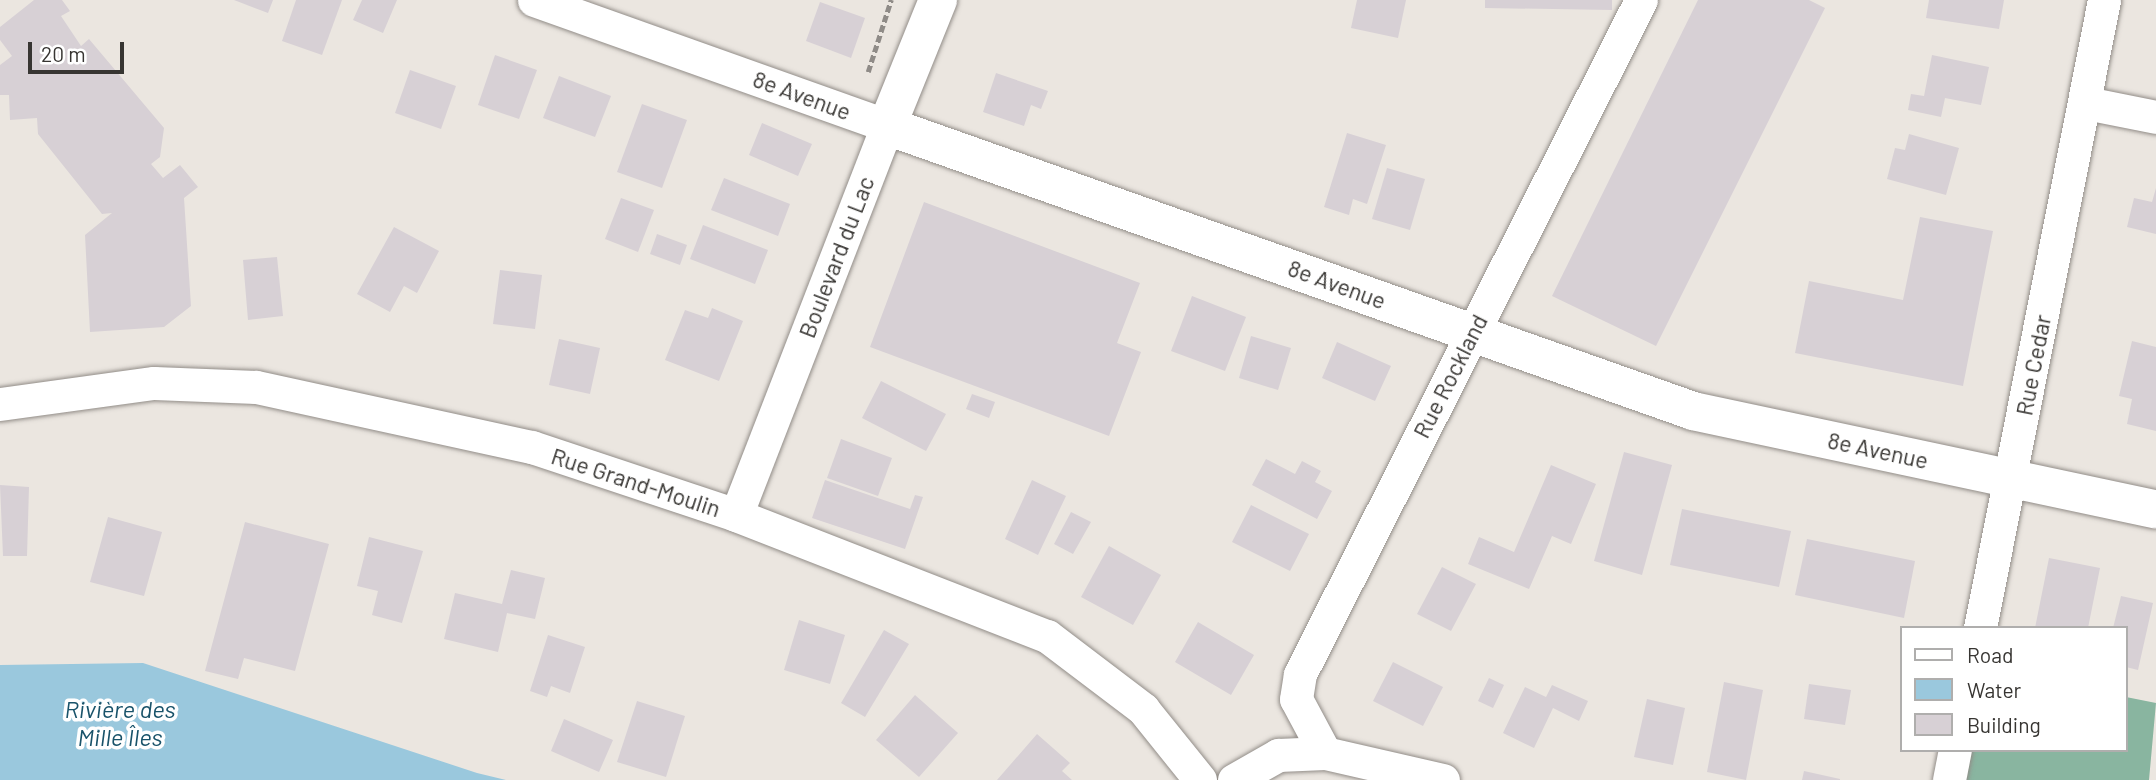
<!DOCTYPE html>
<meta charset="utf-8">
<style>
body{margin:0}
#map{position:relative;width:2156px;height:780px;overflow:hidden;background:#ebe6e0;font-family:Barlow,sans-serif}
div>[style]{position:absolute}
.forest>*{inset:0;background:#89b5a0}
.water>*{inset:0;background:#9ac8dd}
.building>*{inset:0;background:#d7d0d5}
.path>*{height:4.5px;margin-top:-2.25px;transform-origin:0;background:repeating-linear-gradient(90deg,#8f8b87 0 7px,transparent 0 10.5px)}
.roads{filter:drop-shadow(0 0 2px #928d88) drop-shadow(0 0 2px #928d88)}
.minor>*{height:33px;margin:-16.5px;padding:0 16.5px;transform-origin:16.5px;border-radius:16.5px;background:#fff}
.tertiary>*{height:38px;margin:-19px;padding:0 19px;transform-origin:19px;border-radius:19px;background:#fff}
span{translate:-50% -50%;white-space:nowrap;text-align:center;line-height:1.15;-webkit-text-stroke:7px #fff;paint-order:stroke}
.street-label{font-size:23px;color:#373532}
.water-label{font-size:24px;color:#19536a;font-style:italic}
.legend{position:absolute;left:1900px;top:626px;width:228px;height:126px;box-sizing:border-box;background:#fff;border:2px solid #afaead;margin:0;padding:9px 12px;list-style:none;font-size:21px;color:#373532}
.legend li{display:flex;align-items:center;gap:14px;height:35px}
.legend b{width:35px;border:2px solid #afaead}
.scale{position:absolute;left:28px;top:42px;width:96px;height:32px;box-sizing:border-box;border:4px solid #373532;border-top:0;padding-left:9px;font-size:21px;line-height:24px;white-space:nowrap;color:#373532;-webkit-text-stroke:5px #fff;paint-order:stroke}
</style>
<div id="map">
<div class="forest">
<i style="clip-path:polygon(2126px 697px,2156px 703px,2149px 780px,1963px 780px,1970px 750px,2126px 750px)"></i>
</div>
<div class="water">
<i style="clip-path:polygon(143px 663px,477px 773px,506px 780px,0 780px,0 665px)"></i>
</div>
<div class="building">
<i style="clip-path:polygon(34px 0,62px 0,70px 11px,61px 16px,81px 46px,89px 39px,164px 128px,160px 157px,151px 164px,163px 178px,180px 165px,198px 187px,184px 198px,191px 306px,164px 327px,90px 332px,85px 235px,112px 213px,102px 214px,38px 134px,37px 118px,10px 120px,9px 95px,0 95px,0 65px,12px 56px,0 40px,0 27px)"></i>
<i style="clip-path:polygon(234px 0,273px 0,268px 13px)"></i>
<i style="clip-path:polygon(296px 0,342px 0,322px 55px,282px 41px)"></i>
<i style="clip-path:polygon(362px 0,397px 0,383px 33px,353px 20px)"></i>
<i style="clip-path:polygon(1357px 0,1406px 0,1398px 38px,1351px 28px)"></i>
<i style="clip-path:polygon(1485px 0,1612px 0,1612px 10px,1485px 8px)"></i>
<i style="clip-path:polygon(1698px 0,1809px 0,1825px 8px,1656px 346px,1552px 296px)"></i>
<i style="clip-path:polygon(1929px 0,2004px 0,1999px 29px,1926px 18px)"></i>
<i style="clip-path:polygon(820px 2px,865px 18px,851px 58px,806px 41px)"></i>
<i style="clip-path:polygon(495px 55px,537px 70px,519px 119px,478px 105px)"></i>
<i style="clip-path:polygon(1932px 55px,1989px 67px,1981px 105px,1945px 98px,1941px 117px,1908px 110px,1911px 94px,1924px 96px)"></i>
<i style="clip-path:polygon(410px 70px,456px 86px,441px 129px,395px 113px)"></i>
<i style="clip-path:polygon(996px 73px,1048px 91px,1041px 109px,1031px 105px,1024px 126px,983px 112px)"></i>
<i style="clip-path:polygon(559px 76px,611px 96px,595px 137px,543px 118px)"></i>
<i style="clip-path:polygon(642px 104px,687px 120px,662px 188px,617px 172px)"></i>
<i style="clip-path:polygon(762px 123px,812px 144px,798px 176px,749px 155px)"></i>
<i style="clip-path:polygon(1347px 133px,1386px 145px,1367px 204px,1353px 199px,1349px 215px,1324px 207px)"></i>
<i style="clip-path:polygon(1909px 134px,1959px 148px,1946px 195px,1887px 179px,1895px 148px,1905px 150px)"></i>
<i style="clip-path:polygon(1387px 168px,1425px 179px,1410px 230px,1372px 219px)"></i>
<i style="clip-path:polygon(724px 178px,790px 204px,778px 236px,711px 210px)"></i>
<i style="clip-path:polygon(2156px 188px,2156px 234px,2127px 227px,2134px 198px,2152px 202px)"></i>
<i style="clip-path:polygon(621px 198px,654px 210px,638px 252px,605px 239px)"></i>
<i style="clip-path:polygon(924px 202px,1140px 283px,1117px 343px,1141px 352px,1109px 436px,870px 347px)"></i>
<i style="clip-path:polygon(1920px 217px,1993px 231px,1963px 386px,1795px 353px,1809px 281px,1903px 300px)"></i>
<i style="clip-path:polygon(703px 225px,768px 250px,755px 284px,690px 259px)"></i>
<i style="clip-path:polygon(394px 227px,439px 251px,417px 293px,404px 286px,390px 312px,357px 294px)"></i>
<i style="clip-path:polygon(657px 234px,687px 245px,680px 265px,650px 254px)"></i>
<i style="clip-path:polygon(277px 257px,283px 316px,248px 320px,243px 260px)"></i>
<i style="clip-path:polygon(500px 270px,542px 275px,535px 329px,493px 324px)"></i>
<i style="clip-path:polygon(1192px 296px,1246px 317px,1225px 371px,1171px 351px)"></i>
<i style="clip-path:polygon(712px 308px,743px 321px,719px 381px,665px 360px,685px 310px,708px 318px)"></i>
<i style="clip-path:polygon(1251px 336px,1291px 348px,1278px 390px,1239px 378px)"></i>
<i style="clip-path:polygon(559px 339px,600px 348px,590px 394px,549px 385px)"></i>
<i style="clip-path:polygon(2132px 341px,2156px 347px,2156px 431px,2127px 424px,2132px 399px,2119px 396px)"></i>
<i style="clip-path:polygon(1337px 342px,1391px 366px,1375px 401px,1322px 378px)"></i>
<i style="clip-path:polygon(881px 381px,946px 414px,926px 451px,862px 418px)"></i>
<i style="clip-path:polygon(972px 394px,995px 402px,989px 418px,966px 409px)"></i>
<i style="clip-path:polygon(841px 439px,892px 458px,878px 496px,827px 478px)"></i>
<i style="clip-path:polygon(1624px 452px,1672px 465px,1642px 575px,1594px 561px)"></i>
<i style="clip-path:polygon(1266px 459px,1295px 474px,1302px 461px,1321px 471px,1315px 482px,1332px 491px,1317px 519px,1252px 485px)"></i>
<i style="clip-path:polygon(1551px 465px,1596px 484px,1571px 544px,1552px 536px,1529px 589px,1468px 564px,1479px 537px,1514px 552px)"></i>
<i style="clip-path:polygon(825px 480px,910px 509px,915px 495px,923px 497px,905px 549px,812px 518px)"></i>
<i style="clip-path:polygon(1032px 480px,1066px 496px,1038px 555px,1005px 539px)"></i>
<i style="clip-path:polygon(0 485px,29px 487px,27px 556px,3px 556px)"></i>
<i style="clip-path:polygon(1251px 505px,1309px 534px,1290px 571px,1232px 542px)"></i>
<i style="clip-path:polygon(1682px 509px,1791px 531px,1779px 587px,1670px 565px)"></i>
<i style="clip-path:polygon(1071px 512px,1091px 522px,1073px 554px,1054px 544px)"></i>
<i style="clip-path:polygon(108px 517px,162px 532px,144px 596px,90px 582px)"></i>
<i style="clip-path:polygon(245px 522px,329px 544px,295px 671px,244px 658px,238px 679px,205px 671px)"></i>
<i style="clip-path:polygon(369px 537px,423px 551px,402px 623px,372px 615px,378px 591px,357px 586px)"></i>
<i style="clip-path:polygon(1807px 539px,1915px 561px,1904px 618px,1795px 595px)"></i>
<i style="clip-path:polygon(1109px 546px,1161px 575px,1133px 625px,1081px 597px)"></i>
<i style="clip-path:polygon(2049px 558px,2100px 568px,2088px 628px,2035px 628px)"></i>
<i style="clip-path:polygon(1442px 567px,1476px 584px,1451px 631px,1417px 614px)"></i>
<i style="clip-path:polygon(511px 570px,545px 578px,535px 619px,507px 613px,498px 652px,444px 639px,455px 593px,502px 604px)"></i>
<i style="clip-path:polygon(2121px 596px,2153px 603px,2138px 670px,2126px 667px,2126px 628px,2113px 628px)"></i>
<i style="clip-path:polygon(799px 620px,845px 635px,830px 684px,784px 670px)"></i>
<i style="clip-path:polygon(1198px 622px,1254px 655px,1231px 695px,1175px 662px)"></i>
<i style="clip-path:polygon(884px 630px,909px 644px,865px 717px,841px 703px)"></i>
<i style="clip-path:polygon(548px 635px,585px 647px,570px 693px,551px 686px,547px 697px,530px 691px)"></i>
<i style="clip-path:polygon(1393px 662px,1443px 687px,1423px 726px,1373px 701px)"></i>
<i style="clip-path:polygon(1489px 678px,1504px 685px,1493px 708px,1478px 701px)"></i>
<i style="clip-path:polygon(1724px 682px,1763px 690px,1746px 780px,1707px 772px)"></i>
<i style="clip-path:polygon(1809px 684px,1851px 690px,1845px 725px,1804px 719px)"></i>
<i style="clip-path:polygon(1552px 685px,1588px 701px,1579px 721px,1553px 708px,1534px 748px,1503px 733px,1525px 687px,1546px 697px)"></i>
<i style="clip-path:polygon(915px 695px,958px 733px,919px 777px,876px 740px)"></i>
<i style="clip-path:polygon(1647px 699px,1685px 708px,1673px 765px,1634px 757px)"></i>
<i style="clip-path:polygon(637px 701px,685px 716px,666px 777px,617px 762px)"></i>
<i style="clip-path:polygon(564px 719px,613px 740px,599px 772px,551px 751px)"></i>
<i style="clip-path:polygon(1037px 734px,1070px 763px,1062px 771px,1072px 780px,997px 780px)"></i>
<i style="clip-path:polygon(1804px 771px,1840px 779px,1840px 780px,1802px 780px)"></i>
</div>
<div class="path">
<i style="left:868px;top:72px;width:76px;rotate:-72.3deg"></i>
</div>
<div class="roads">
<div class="minor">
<i style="left:534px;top:0;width:375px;rotate:19.6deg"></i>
<i style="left:887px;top:126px;width:417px;rotate:111.2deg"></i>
<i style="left:2086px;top:103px;width:71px;rotate:11.3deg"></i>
<i style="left:0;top:404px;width:155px;rotate:-7.8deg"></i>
<i style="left:154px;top:383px;width:102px;rotate:2.2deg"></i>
<i style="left:256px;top:387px;width:282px;rotate:12.3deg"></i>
<i style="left:532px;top:447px;width:215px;rotate:18.4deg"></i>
<i style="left:736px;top:515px;width:334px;rotate:21.3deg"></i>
<i style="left:1047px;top:636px;width:121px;rotate:37.2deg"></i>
<i style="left:1143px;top:709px;width:91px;rotate:51.2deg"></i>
<i style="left:1980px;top:628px;width:640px;rotate:-78.83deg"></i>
<i style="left:1325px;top:753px;width:61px;rotate:-118.2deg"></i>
<i style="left:1296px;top:699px;width:25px;rotate:-81deg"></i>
<i style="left:1300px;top:674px;width:755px;rotate:-63.16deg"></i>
<i style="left:1234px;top:780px;width:51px;rotate:-29.6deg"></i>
<i style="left:1278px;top:755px;width:47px;rotate:-2.4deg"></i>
<i style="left:1325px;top:753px;width:121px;rotate:12.9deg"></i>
<i style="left:1949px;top:780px;width:31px;rotate:-79deg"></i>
</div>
<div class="tertiary">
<i style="left:938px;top:0;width:136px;rotate:112deg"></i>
<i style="left:887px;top:126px;width:855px;rotate:19.47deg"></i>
<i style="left:1693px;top:411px;width:473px;rotate:12deg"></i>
</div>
</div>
<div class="street-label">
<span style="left:802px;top:95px;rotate:20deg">8e Avenue</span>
<span style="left:836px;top:257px;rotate:-69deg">Boulevard du Lac</span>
<span style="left:1337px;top:284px;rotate:20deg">8e Avenue</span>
<span style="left:2033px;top:365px;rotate:-79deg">Rue Cedar</span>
<span style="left:1450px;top:376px;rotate:-63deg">Rue Rockland</span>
<span style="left:1878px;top:450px;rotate:12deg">8e Avenue</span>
<span style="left:636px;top:482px;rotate:18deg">Rue Grand-Moulin</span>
</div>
<div class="water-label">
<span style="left:120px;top:723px">Rivière des<br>Mille Îles</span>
</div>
<ul class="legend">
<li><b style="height:9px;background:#fff"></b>Road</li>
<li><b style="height:19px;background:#9ac8dd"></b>Water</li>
<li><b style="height:19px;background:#d7d0d5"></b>Building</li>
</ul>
<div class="scale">20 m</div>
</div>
